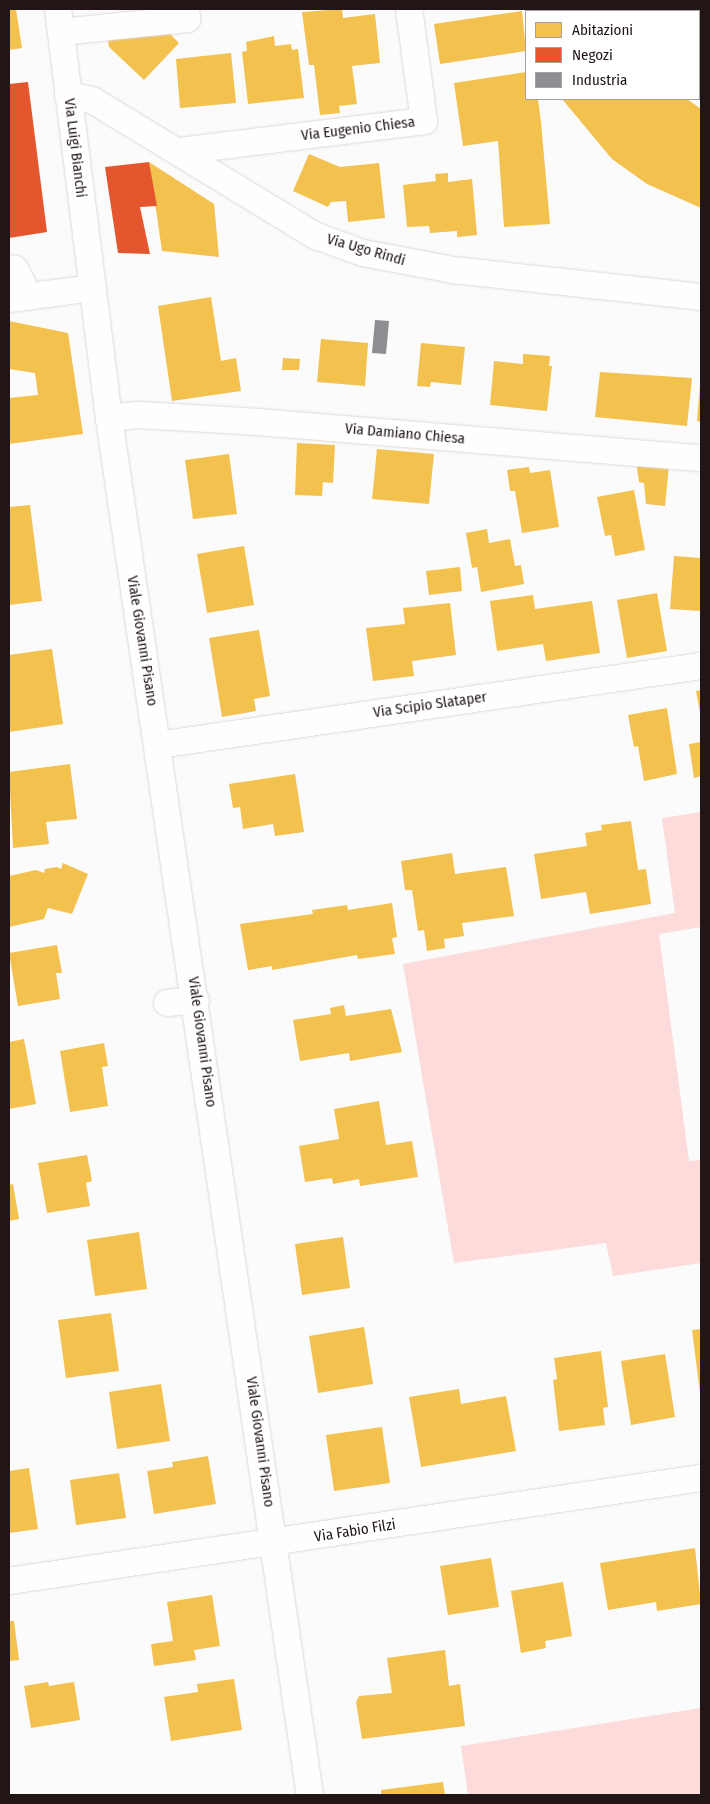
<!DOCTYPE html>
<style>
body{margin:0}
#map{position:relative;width:710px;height:1804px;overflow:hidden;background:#fbfbfb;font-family:"Fira Sans Condensed",sans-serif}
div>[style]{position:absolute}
.green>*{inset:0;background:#fcdbda}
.homes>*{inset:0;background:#f2c14e}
.shops>*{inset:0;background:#e4572e}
.industry>*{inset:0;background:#8d8d92}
.roads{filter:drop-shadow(0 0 1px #dfd8d8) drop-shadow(0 0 1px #dfd8d8)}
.minor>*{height:26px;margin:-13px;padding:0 13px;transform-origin:13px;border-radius:13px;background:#fefefe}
span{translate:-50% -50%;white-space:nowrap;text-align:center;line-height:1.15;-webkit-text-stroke:5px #fff;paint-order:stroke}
.street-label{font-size:15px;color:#211515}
.frame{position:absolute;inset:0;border:10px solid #211515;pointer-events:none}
.legend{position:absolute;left:525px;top:10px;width:175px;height:90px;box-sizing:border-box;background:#fff;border:1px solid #a6a1a1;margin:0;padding:6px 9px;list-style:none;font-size:15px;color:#211515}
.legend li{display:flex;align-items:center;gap:10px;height:25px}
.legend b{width:25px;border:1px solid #a6a1a1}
</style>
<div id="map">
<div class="green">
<i style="clip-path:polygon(701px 812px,701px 927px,659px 934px,689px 1161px,701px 1160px,701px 1263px,613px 1276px,606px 1243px,454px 1263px,403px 964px,675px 913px,662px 818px)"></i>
<i style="clip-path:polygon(701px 1708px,701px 1795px,468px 1795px,461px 1746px)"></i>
</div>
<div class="homes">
<i style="clip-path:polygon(9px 9px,16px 9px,22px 48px,9px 50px)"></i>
<i style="clip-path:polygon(342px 9px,343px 18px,375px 14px,380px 63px,352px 66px,357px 104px,339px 106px,340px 113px,320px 115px,314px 65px,309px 65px,302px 12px)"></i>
<i style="clip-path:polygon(529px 9px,623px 9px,624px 11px,530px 11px)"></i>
<i style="clip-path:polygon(522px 11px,526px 51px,440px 64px,434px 24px)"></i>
<i style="clip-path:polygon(167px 31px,179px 43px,144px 80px,109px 47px,108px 40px)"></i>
<i style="clip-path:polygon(274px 36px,275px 46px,291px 44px,292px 50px,298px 49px,304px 98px,248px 104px,242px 52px,247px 51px,246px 42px)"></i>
<i style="clip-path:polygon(231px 53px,236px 103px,180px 108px,176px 59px)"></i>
<i style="clip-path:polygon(526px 72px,526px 99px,538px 99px,541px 122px,550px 224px,504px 227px,498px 141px,463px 146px,454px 83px)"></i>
<i style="clip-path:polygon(562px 99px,687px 99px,701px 109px,701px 208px,647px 184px,612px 159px)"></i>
<i style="clip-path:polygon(309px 154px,340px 167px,379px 163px,385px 218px,348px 222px,346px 201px,331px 202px,328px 207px,293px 191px)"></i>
<i style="clip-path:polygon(149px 162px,214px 204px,219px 257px,162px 251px)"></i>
<i style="clip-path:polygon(448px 173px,448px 182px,472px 179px,477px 235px,457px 237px,457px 231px,430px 233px,429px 226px,407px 227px,403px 185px,436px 181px,435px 174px)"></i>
<i style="clip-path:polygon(211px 297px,221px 361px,236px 358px,241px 391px,172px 401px,158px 306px)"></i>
<i style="clip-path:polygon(9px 321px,68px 333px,83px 434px,9px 444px,9px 398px,38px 395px,35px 373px,9px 369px)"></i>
<i style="clip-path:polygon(321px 339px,368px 343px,365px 386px,317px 382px)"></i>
<i style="clip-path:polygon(421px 343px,465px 347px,461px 385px,431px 382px,430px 387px,417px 386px)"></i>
<i style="clip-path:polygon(523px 354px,550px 356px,549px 366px,552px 366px,547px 411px,490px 405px,494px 361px,523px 364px)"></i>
<i style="clip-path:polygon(283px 358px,300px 359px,299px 370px,282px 370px)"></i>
<i style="clip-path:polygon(600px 372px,692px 378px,687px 426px,595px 417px)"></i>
<i style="clip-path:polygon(700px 385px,701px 385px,701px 422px,697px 421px)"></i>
<i style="clip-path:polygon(297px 443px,335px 445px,333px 483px,323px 482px,322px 496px,295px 495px)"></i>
<i style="clip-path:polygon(377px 449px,434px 454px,429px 504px,372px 499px)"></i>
<i style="clip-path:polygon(229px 454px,237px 514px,193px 519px,185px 460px)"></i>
<i style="clip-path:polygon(636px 461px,669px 465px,665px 506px,646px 504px,644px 483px,639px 482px)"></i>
<i style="clip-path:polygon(529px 467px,530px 473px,550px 470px,559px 527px,522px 533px,515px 491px,510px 491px,507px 470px)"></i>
<i style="clip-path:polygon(634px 490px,645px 550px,615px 556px,611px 535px,605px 536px,597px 497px)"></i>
<i style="clip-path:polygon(30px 505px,42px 601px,9px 605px,9px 507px)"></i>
<i style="clip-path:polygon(487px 529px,489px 543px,510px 539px,515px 566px,521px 565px,524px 584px,481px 592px,477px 567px,472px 568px,466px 533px)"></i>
<i style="clip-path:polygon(244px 546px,254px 605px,207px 613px,197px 554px)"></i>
<i style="clip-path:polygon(674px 556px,701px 558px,701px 611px,670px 609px)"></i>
<i style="clip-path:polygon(460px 567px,462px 591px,429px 595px,426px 571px)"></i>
<i style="clip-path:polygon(657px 593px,667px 651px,627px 658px,617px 600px)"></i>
<i style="clip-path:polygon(533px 595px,535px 609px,592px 601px,600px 653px,546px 661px,543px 644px,497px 651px,490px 601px)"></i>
<i style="clip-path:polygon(450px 603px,456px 655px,412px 661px,414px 676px,373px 681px,366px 628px,405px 624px,403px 608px)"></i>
<i style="clip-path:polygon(259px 630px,270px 696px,254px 699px,256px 711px,222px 717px,209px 638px)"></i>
<i style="clip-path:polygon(52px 649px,63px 724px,9px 732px,9px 655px)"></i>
<i style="clip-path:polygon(701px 690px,701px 713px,700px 713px,696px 691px)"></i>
<i style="clip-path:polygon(667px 708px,677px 774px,644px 781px,638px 746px,634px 747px,628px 715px)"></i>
<i style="clip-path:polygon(701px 742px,701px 776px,694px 778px,689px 744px)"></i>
<i style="clip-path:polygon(70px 764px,77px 819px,46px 822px,49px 844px,13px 848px,9px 772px)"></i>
<i style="clip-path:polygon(295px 774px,304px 832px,275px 836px,273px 824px,243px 829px,240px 807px,233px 808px,229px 784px)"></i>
<i style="clip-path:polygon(631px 821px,638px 870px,646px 869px,651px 904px,590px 914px,586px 892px,541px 899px,534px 854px,587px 846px,585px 833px,602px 830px,601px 825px)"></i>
<i style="clip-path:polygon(452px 853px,455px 874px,506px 867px,514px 916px,462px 923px,464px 936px,444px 939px,445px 948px,427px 951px,424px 930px,418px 931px,412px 890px,405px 890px,401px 861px)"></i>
<i style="clip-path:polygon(63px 863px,88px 874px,72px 914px,48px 908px,44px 919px,9px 927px,9px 876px,36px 870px,44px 873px,45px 869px,57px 867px,61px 869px)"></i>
<i style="clip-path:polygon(392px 903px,397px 937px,392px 938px,395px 954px,358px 959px,357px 955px,272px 970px,272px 966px,248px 970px,240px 924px,313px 914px,312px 910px,347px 905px,348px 910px)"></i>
<i style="clip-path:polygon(57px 945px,62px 973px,56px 973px,60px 999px,18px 1006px,9px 953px)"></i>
<i style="clip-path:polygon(344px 1005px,346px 1016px,391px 1009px,402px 1052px,350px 1061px,349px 1053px,300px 1061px,293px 1020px,331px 1014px,330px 1008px)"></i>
<i style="clip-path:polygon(24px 1039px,36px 1104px,9px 1109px,9px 1042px)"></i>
<i style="clip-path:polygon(104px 1043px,108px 1066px,102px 1067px,108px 1106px,70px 1112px,60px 1051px)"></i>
<i style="clip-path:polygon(379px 1101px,386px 1145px,412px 1141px,418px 1177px,360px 1186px,359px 1179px,333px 1184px,332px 1178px,305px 1182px,299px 1146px,339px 1139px,334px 1109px)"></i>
<i style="clip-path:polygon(87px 1155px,92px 1181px,86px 1183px,90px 1206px,47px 1213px,38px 1163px)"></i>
<i style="clip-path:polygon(13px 1184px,19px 1219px,9px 1221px,9px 1185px)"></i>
<i style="clip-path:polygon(139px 1232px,147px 1289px,95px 1296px,87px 1240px)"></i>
<i style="clip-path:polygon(343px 1237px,350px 1288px,302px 1295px,295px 1244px)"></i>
<i style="clip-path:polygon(111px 1313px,119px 1371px,66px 1378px,58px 1320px)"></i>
<i style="clip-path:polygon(364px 1327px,373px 1384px,318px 1393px,309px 1336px)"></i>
<i style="clip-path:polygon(701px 1329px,701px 1393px,700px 1393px,692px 1330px)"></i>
<i style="clip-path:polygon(601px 1351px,608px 1407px,603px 1408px,605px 1425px,559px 1431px,553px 1380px,557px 1379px,554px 1358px)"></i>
<i style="clip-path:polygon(665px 1354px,675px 1417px,631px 1425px,621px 1361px)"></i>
<i style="clip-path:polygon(161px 1384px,170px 1441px,117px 1449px,109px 1392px)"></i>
<i style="clip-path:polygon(459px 1389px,461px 1404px,506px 1396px,516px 1451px,421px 1467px,409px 1397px)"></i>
<i style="clip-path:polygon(382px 1427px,390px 1483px,334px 1491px,326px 1435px)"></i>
<i style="clip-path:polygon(208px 1456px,216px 1504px,154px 1514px,147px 1471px,173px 1467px,172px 1462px)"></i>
<i style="clip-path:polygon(29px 1468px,38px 1529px,9px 1533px,9px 1471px)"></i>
<i style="clip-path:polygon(119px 1473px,126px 1518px,76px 1525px,70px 1480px)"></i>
<i style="clip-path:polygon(695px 1548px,701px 1604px,657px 1611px,656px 1602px,608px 1610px,600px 1563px)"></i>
<i style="clip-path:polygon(491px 1558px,499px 1607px,448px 1615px,440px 1566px)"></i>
<i style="clip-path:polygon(563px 1582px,572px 1636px,545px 1641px,546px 1648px,521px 1653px,511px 1591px)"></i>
<i style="clip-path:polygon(212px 1595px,220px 1646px,194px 1650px,196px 1660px,154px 1666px,151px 1644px,173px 1641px,167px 1602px)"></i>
<i style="clip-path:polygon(9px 1621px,14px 1621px,19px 1660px,9px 1661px)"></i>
<i style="clip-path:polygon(445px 1650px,449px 1686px,460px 1684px,465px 1726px,362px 1739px,356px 1702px,359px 1696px,392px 1693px,387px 1658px)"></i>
<i style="clip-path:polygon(234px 1679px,242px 1730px,171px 1741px,164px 1697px,198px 1692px,197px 1684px)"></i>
<i style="clip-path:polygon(48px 1682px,49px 1686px,74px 1682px,80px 1720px,31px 1728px,24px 1686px)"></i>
<i style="clip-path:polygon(443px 1782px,445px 1795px,381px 1795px,381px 1790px)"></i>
</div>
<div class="shops">
<i style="clip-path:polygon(28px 82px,47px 232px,9px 238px,9px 84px)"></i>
<i style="clip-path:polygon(149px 162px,157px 206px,140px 207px,150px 254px,118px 253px,105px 167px)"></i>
</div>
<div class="industry">
<i style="clip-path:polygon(375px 320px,389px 321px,386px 354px,372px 353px)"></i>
</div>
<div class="roads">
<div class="minor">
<i style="left:58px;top:9px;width:412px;rotate:82.9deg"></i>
<i style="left:109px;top:418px;width:1392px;rotate:81.7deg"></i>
<i style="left:61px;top:32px;width:127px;rotate:-5.9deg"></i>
<i style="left:187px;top:19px;width:10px;rotate:-96deg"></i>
<i style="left:68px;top:95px;width:25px;rotate:12deg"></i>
<i style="left:92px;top:100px;width:262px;rotate:31.3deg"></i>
<i style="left:316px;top:236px;width:50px;rotate:19.9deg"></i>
<i style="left:363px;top:253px;width:92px;rotate:10.7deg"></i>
<i style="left:453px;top:270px;width:249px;rotate:6.2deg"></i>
<i style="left:180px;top:151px;width:246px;rotate:-7deg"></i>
<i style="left:424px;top:121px;width:113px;rotate:-97.6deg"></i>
<i style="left:9px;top:268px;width:6px;rotate:9deg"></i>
<i style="left:15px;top:269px;width:31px;rotate:63deg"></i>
<i style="left:9px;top:299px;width:84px;rotate:-7.5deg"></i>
<i style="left:109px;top:418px;width:31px;rotate:-6deg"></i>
<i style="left:140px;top:415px;width:119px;rotate:3.4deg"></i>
<i style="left:259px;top:422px;width:443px;rotate:4.7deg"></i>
<i style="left:158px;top:745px;width:549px;rotate:-8.28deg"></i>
<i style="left:167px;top:1003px;width:29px;rotate:-6deg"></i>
<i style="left:9px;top:1581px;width:700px;rotate:-8.47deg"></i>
</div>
</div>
<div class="street-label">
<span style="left:358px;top:129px;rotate:-7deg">Via Eugenio Chiesa</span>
<span style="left:75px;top:148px;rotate:83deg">Via Luigi Bianchi</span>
<span style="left:366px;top:250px;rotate:16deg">Via Ugo Rindi</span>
<span style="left:405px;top:434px;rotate:5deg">Via Damiano Chiesa</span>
<span style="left:142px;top:641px;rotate:81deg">Viale Giovanni Pisano</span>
<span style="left:430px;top:705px;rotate:-8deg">Via Scipio Slataper</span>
<span style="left:202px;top:1042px;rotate:82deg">Viale Giovanni Pisano</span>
<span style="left:260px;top:1442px;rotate:82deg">Viale Giovanni Pisano</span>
<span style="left:355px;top:1531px;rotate:-9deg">Via Fabio Filzi</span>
</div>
<div class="frame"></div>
<ul class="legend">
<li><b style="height:14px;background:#f2c14e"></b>Abitazioni</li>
<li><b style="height:14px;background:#e4572e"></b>Negozi</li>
<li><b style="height:14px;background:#8d8d92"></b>Industria</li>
</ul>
</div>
